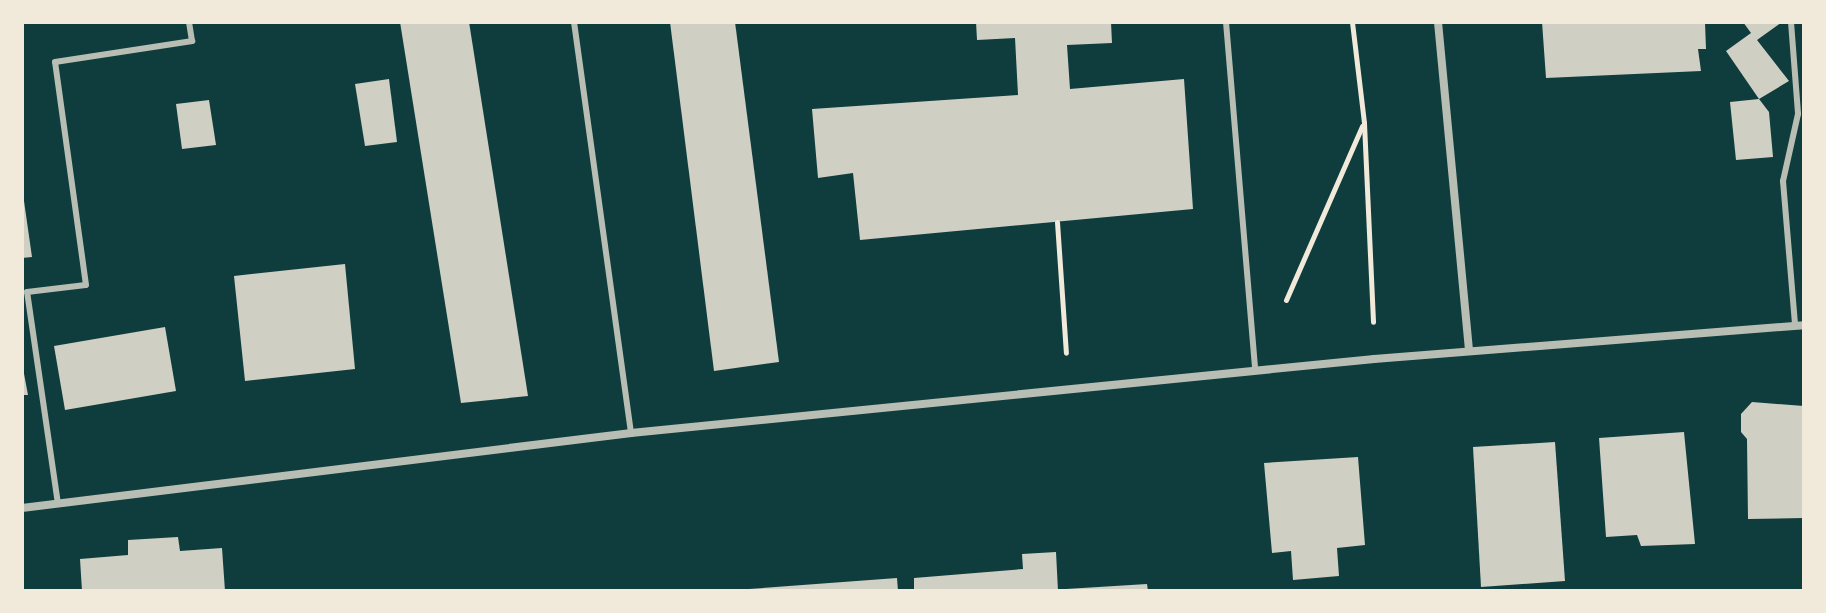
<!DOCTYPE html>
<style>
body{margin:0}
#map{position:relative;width:1826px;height:613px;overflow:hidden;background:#0f3d3e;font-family:"Varela Round",sans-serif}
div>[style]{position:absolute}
.building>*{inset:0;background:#cfcfc3}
.path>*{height:5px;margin:-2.5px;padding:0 2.5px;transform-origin:2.5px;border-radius:2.5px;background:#f1e9da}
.service>*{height:6px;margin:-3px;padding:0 3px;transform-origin:3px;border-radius:3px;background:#b8beb3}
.minor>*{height:8px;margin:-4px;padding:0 4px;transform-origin:4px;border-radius:4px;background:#b8beb3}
span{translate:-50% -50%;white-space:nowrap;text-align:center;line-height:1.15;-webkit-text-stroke:8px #f1e9da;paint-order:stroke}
.frame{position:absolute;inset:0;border:24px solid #f1e9da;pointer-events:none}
</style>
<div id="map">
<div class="building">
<i style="clip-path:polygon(400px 22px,469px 22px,528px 396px,461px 403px)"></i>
<i style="clip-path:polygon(670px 22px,735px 22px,779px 362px,714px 371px)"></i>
<i style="clip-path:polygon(976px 22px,1111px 22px,1112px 43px,1067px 45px,1070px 89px,1184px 79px,1193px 209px,860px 240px,853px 173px,818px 178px,812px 109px,1018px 95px,1015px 38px,977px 40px)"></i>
<i style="clip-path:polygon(1542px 22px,1705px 22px,1706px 49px,1698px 49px,1701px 71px,1546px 78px)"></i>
<i style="clip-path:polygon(1743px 22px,1782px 22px,1757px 40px,1789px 81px,1759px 99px,1726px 51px,1751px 33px)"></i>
<i style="clip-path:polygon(389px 79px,397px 142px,365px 146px,355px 84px)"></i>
<i style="clip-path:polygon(1759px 99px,1769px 112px,1773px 157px,1736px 160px,1730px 102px)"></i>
<i style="clip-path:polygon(209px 100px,216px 145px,182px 149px,176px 104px)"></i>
<i style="clip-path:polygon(22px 187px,32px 257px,22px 258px)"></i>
<i style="clip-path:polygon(345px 264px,355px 369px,245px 381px,234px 276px)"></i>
<i style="clip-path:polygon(165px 327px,176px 391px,65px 410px,54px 346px)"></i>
<i style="clip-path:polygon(22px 363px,28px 395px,22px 395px)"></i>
<i style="clip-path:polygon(1752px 402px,1804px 406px,1804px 518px,1748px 519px,1747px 439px,1741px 432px,1741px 414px)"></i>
<i style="clip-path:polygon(1684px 432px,1695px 544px,1641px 546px,1637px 535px,1606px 537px,1599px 438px)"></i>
<i style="clip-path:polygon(1555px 442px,1565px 581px,1481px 587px,1473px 447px)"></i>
<i style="clip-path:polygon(1358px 457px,1365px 545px,1337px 548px,1339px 576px,1293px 580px,1291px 551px,1272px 553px,1264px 463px)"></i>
<i style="clip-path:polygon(178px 537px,180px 551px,222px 548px,225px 591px,82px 591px,80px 559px,128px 555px,128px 540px)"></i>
<i style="clip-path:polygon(1056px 552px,1058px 591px,914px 591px,914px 578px,1023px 569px,1022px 554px)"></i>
<i style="clip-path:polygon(897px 578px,898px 591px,750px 591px,749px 589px)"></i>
<i style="clip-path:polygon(1147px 584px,1148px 591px,1066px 591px,1066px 589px)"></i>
</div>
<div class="path">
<i style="left:1352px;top:22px;width:102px;rotate:83.2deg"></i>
<i style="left:1364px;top:123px;width:199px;rotate:87.4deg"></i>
<i style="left:1057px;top:222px;width:131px;rotate:86.1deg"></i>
<i style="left:1286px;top:300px;width:190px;rotate:-66.4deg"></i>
</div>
<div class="service">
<i style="left:574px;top:22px;width:415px;rotate:82.1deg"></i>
<i style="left:1226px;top:22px;width:349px;rotate:85.2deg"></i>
<i style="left:1791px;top:22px;width:92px;rotate:85.6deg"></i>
<i style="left:1798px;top:114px;width:69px;rotate:102.6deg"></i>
<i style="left:1783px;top:181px;width:144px;rotate:85.2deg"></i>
<i style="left:58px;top:504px;width:214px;rotate:-98.3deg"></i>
<i style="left:27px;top:292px;width:59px;rotate:-6.8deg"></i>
<i style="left:86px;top:285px;width:225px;rotate:-97.9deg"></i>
<i style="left:55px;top:62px;width:139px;rotate:-8.7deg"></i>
<i style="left:192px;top:41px;width:19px;rotate:-99deg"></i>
</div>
<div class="minor">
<i style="left:1438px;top:22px;width:330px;rotate:84.6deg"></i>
<i style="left:22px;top:508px;width:614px;rotate:-7.02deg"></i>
<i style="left:631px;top:433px;width:747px;rotate:-5.69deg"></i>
<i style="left:1374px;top:359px;width:431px;rotate:-4.5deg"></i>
</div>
<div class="frame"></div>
</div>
